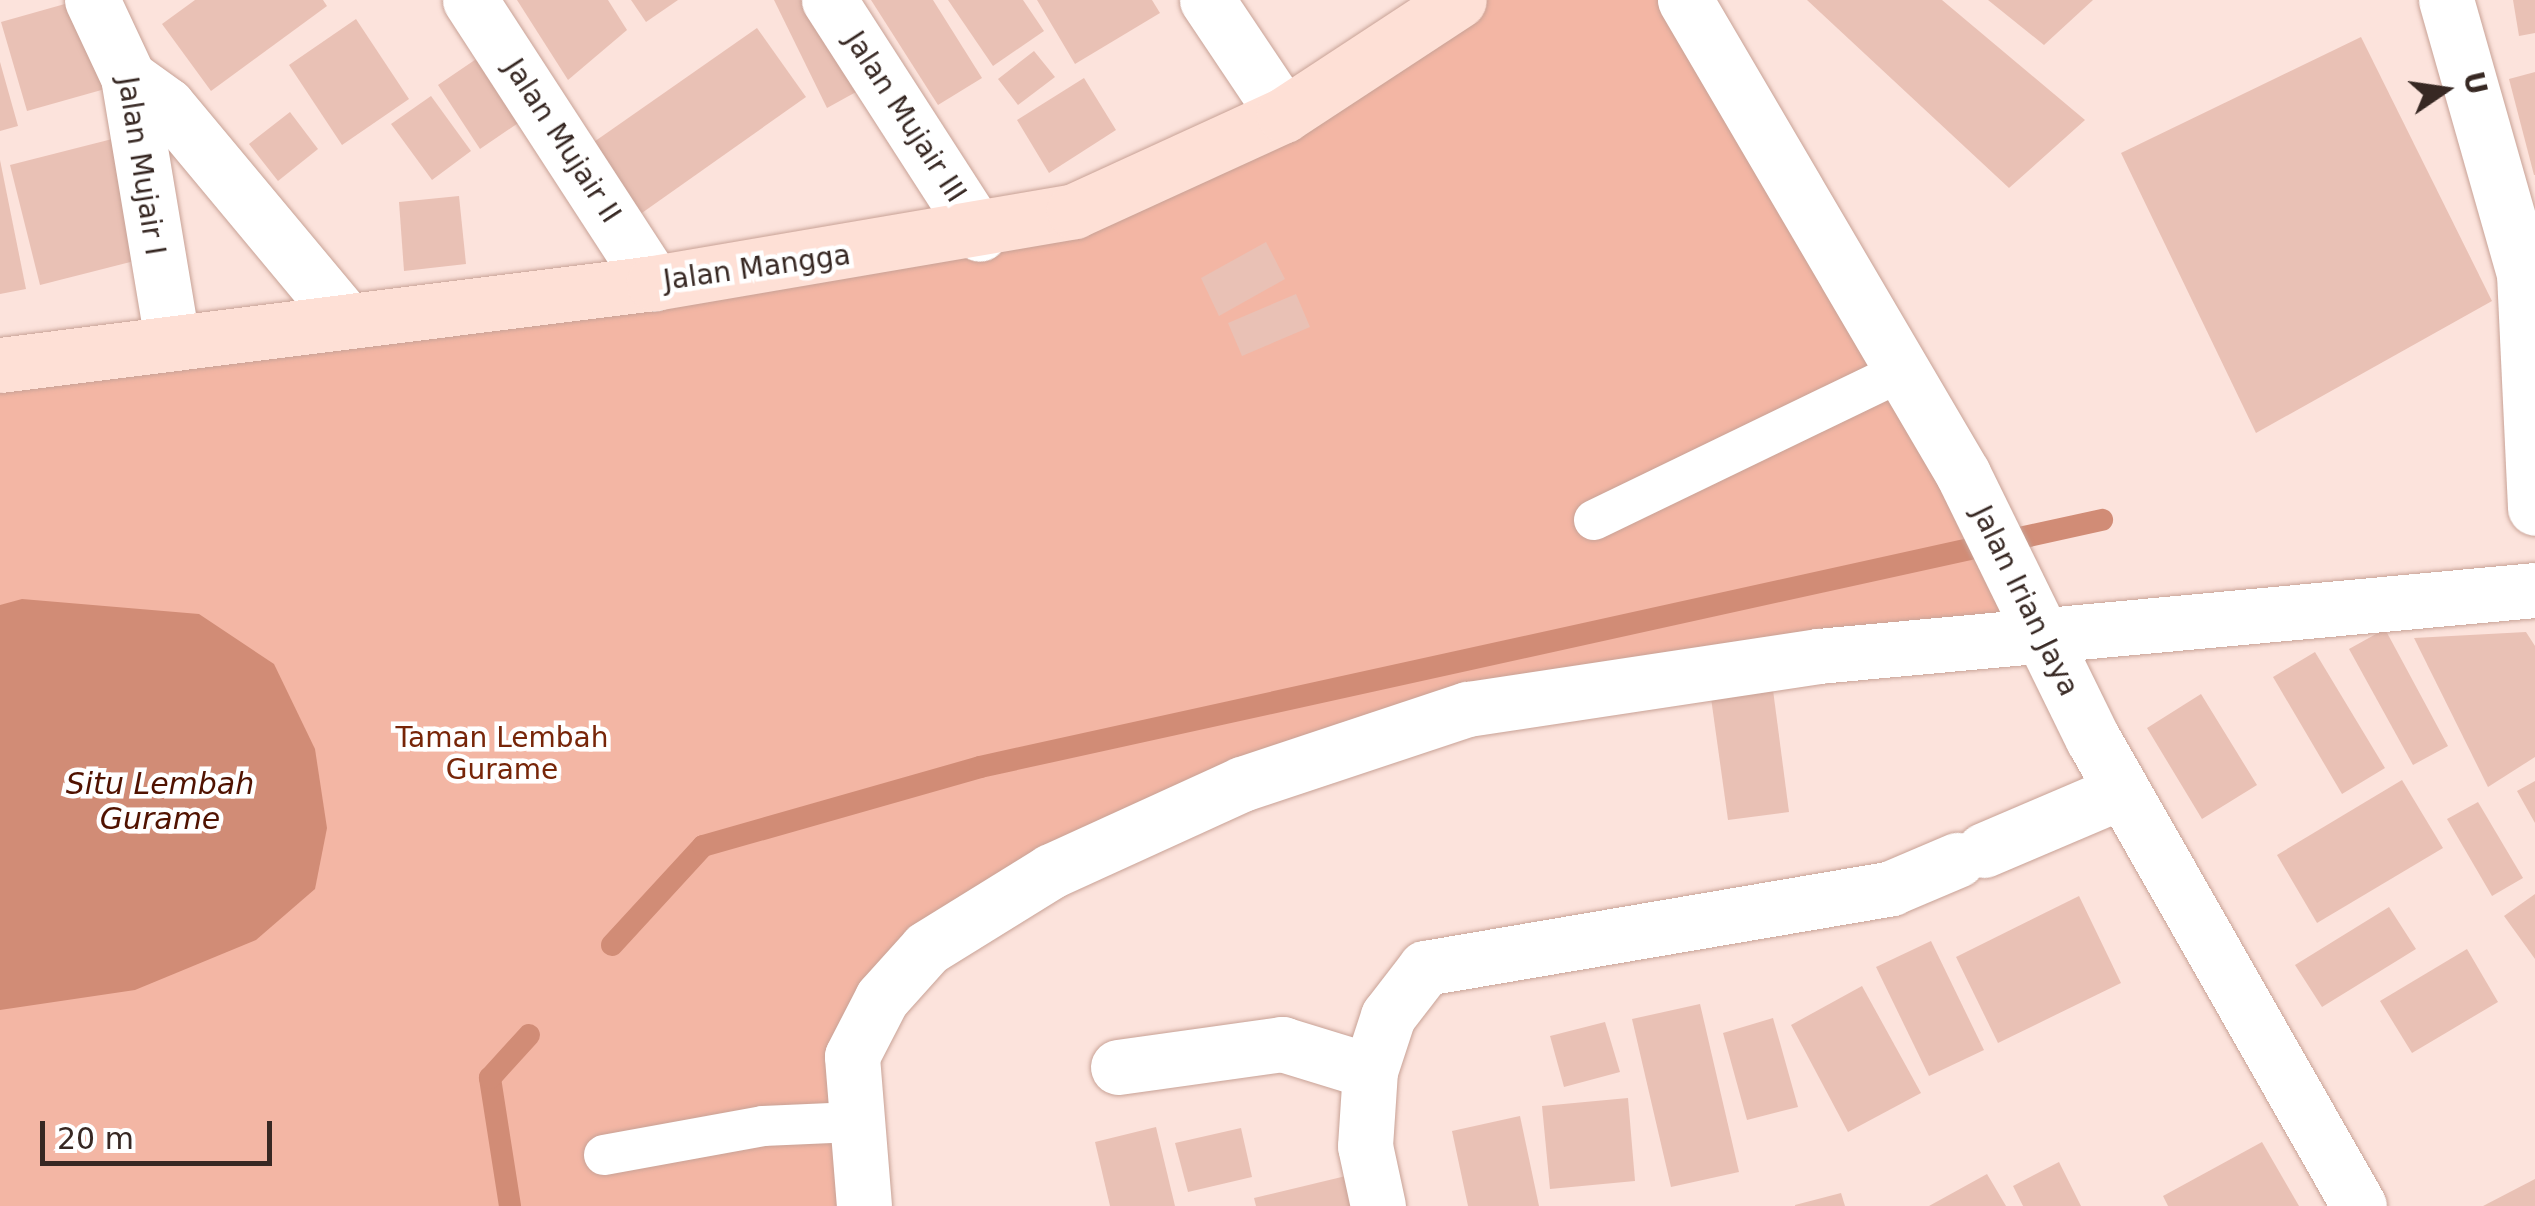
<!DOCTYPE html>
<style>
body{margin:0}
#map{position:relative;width:2535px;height:1206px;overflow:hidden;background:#fce3dc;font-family:"DejaVu Sans",sans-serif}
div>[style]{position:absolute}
.green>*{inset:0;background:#f3b6a4}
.water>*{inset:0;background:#d18c76}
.stream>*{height:22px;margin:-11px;padding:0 11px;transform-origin:11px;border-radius:11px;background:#d18c76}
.building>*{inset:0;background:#e9c1b5}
.roads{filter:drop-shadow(0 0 2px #c8a296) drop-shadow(0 0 2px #c8a296)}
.lane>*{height:40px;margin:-20px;padding:0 20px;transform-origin:20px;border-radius:20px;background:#fff}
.street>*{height:55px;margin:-27.5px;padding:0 27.5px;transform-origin:27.5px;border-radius:27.5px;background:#fff}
.secondary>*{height:55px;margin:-27.5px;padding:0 27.5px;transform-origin:27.5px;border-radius:27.5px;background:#fee0d6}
span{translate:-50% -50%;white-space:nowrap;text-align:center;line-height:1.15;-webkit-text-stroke:9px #fff;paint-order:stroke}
.street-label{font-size:28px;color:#372823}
.park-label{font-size:28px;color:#772508}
.water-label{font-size:30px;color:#501200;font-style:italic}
.north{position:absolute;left:2395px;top:40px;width:100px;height:100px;-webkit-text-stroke:8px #fff;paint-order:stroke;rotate:77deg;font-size:28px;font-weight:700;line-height:40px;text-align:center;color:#372823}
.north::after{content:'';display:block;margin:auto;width:35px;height:45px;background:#372823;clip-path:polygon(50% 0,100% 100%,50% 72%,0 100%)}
.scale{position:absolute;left:40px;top:1121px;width:232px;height:45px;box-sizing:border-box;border:5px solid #372823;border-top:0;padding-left:12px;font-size:30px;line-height:35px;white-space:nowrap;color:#372823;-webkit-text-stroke:8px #fff;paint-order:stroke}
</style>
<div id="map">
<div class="green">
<i style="clip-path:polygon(1459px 0,1685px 0,2040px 632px,1818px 656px,1242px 784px,882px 999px,864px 1206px,0 1206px,0 365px,980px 234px)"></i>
</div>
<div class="water">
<i style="clip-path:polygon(22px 599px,199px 614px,274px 664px,315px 749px,327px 828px,315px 889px,256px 940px,135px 990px,0 1010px,0 605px)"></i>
</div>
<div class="stream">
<i style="left:612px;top:945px;width:134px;rotate:-47.4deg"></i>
<i style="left:703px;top:846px;width:288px;rotate:-15.9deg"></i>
<i style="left:980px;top:767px;width:1149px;rotate:-12.42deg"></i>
<i style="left:510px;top:1206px;width:130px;rotate:-98.9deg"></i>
<i style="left:490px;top:1078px;width:58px;rotate:-47.8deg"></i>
</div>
<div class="building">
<i style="clip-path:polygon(79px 0,105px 89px,27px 111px,1px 22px)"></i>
<i style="clip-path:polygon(195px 0,323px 0,327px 6px,211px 91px,162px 24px)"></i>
<i style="clip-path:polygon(517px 0,608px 0,627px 30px,568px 80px)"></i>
<i style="clip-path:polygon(631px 0,678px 0,646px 22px)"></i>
<i style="clip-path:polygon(774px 0,805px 0,856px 92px,827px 108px)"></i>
<i style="clip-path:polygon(871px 0,933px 0,982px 78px,938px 105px)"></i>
<i style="clip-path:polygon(948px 0,1023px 0,1044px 31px,993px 66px)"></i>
<i style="clip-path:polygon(1037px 0,1152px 0,1160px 13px,1075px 64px)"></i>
<i style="clip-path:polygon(1807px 0,1942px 0,2085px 120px,2009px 188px)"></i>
<i style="clip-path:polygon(1988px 0,2093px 0,2044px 45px)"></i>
<i style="clip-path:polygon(2513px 0,2535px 0,2535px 33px,2519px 36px)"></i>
<i style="clip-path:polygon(356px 19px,409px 99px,342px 145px,289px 65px)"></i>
<i style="clip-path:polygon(757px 28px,806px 97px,639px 215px,591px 144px)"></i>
<i style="clip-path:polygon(2361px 37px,2492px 301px,2256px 433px,2121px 153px)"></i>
<i style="clip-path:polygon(488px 51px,530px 115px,480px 149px,438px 85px)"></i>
<i style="clip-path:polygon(1034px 51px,1055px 77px,1018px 105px,998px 79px)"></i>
<i style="clip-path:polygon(0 62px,18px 126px,0 131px)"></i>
<i style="clip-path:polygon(2535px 72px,2535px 175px,2534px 175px,2509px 79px)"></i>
<i style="clip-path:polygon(1084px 78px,1116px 130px,1049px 173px,1017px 120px)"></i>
<i style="clip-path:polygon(431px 96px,471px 151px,432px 180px,391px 124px)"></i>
<i style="clip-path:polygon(290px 112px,318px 149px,278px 181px,249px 144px)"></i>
<i style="clip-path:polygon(124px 136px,154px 256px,40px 285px,10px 165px)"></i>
<i style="clip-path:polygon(0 160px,26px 289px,0 294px)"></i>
<i style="clip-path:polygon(459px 196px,466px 264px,404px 271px,399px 202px)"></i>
<i style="clip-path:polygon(1266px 242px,1285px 279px,1219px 316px,1201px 278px)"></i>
<i style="clip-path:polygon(1296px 294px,1310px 327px,1242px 356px,1228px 323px)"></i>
<i style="clip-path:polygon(2385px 629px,2448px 746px,2413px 765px,2349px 649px)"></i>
<i style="clip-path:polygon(2526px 632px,2535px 646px,2535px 757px,2488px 787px,2414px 638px)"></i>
<i style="clip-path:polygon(2315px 652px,2385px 768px,2342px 794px,2273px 677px)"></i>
<i style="clip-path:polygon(1773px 690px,1789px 812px,1728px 820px,1711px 698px)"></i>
<i style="clip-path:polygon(2201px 694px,2257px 785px,2202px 819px,2147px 728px)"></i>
<i style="clip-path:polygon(2402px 780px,2443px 848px,2317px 923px,2277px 855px)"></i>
<i style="clip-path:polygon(2535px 781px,2535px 823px,2517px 791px)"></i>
<i style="clip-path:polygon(2478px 802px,2523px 878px,2492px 896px,2447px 819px)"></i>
<i style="clip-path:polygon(2535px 894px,2535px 959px,2504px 916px)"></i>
<i style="clip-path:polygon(2079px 896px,2121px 983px,1998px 1043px,1956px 957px)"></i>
<i style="clip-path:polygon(2389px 907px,2416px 949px,2322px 1007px,2295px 965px)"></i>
<i style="clip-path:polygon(1931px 941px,1984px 1050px,1929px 1076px,1876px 967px)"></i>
<i style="clip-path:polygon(2467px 949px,2498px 1002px,2412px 1053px,2380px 1001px)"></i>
<i style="clip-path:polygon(1862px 986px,1921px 1093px,1848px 1132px,1791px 1025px)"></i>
<i style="clip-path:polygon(1700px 1004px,1739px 1172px,1671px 1187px,1632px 1019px)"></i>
<i style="clip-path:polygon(1773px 1018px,1798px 1107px,1747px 1120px,1723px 1033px)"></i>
<i style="clip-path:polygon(1605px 1022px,1620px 1072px,1564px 1087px,1550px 1036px)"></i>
<i style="clip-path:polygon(1628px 1098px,1635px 1181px,1550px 1189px,1542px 1106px)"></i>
<i style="clip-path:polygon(1520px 1116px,1539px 1206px,1468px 1206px,1452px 1131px)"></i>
<i style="clip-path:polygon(1156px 1127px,1175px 1206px,1110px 1206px,1095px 1142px)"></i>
<i style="clip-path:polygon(1241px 1128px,1252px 1177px,1188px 1192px,1175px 1143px)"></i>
<i style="clip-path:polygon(2262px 1142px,2299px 1206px,2168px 1206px,2163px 1196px)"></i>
<i style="clip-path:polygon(2059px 1162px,2081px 1206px,2023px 1206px,2013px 1186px)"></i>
<i style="clip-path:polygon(1987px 1174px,2006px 1206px,1929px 1206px)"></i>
<i style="clip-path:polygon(1350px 1175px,1358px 1206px,1256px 1206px,1254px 1198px)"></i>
<i style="clip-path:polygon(2535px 1179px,2535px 1206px,2483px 1206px)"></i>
<i style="clip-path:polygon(1841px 1193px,1845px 1206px,1795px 1206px,1795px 1205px)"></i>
</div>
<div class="roads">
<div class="lane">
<i style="left:1594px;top:520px;width:342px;rotate:-25.8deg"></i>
<i style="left:604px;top:1155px;width:162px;rotate:-10.3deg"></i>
<i style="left:763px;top:1126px;width:91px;rotate:-2.5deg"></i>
</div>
<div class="street">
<i style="left:92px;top:0;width:85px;rotate:64.9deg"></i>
<i style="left:128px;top:77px;width:266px;rotate:80.5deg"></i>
<i style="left:470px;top:0;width:338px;rotate:57deg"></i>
<i style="left:829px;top:0;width:278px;rotate:57.2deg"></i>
<i style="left:1207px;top:0;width:138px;rotate:56.2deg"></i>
<i style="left:1685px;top:0;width:550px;rotate:59.61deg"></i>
<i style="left:1963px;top:474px;width:295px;rotate:63.9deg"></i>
<i style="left:2093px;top:739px;width:537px;rotate:60.33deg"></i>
<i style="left:2446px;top:0;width:285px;rotate:74.1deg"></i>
<i style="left:2524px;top:274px;width:234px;rotate:87.3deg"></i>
<i style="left:128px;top:77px;width:48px;rotate:35.7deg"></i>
<i style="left:167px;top:105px;width:275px;rotate:50.2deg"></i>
<i style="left:1984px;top:850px;width:150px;rotate:-23.1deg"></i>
<i style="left:1118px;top:1067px;width:166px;rotate:-8deg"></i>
<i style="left:1282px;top:1044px;width:92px;rotate:17.1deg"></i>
<i style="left:864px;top:1206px;width:150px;rotate:-94.6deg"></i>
<i style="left:852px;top:1056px;width:65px;rotate:-62.7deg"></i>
<i style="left:882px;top:998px;width:67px;rotate:-48deg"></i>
<i style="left:927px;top:948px;width:146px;rotate:-31.8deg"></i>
<i style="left:1051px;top:871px;width:210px;rotate:-24.5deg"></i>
<i style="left:1242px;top:784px;width:238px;rotate:-18.4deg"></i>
<i style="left:1468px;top:709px;width:354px;rotate:-8.6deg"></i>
<i style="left:1818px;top:656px;width:720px;rotate:-5.26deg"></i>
<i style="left:1378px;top:1206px;width:61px;rotate:-102.2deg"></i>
<i style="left:1365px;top:1146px;width:75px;rotate:-86.2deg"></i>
<i style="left:1370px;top:1071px;width:58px;rotate:-71.9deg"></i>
<i style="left:1388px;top:1016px;width:61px;rotate:-52.4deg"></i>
<i style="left:1425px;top:968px;width:473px;rotate:-9.7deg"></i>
<i style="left:1891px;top:888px;width:72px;rotate:-23deg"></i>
</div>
<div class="secondary">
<i style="left:0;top:365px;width:659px;rotate:-7.15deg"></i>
<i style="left:654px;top:283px;width:426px;rotate:-9.7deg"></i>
<i style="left:1074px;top:211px;width:231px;rotate:-24.6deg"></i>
<i style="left:1284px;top:115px;width:209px;rotate:-33.3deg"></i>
</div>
</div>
<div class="street-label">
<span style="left:905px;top:117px;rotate:57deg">Jalan Mujair III</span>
<span style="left:562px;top:141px;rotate:57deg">Jalan Mujair II</span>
<span style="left:141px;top:166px;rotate:81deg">Jalan Mujair I</span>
<span style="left:757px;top:268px;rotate:-8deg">Jalan Mangga</span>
<span style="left:2025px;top:601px;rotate:64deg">Jalan Irian Jaya</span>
</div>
<div class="park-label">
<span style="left:502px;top:754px">Taman Lembah<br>Gurame</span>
</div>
<div class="water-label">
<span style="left:160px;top:801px">Situ Lembah<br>Gurame</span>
</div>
<div class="north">U</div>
<div class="scale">20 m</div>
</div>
